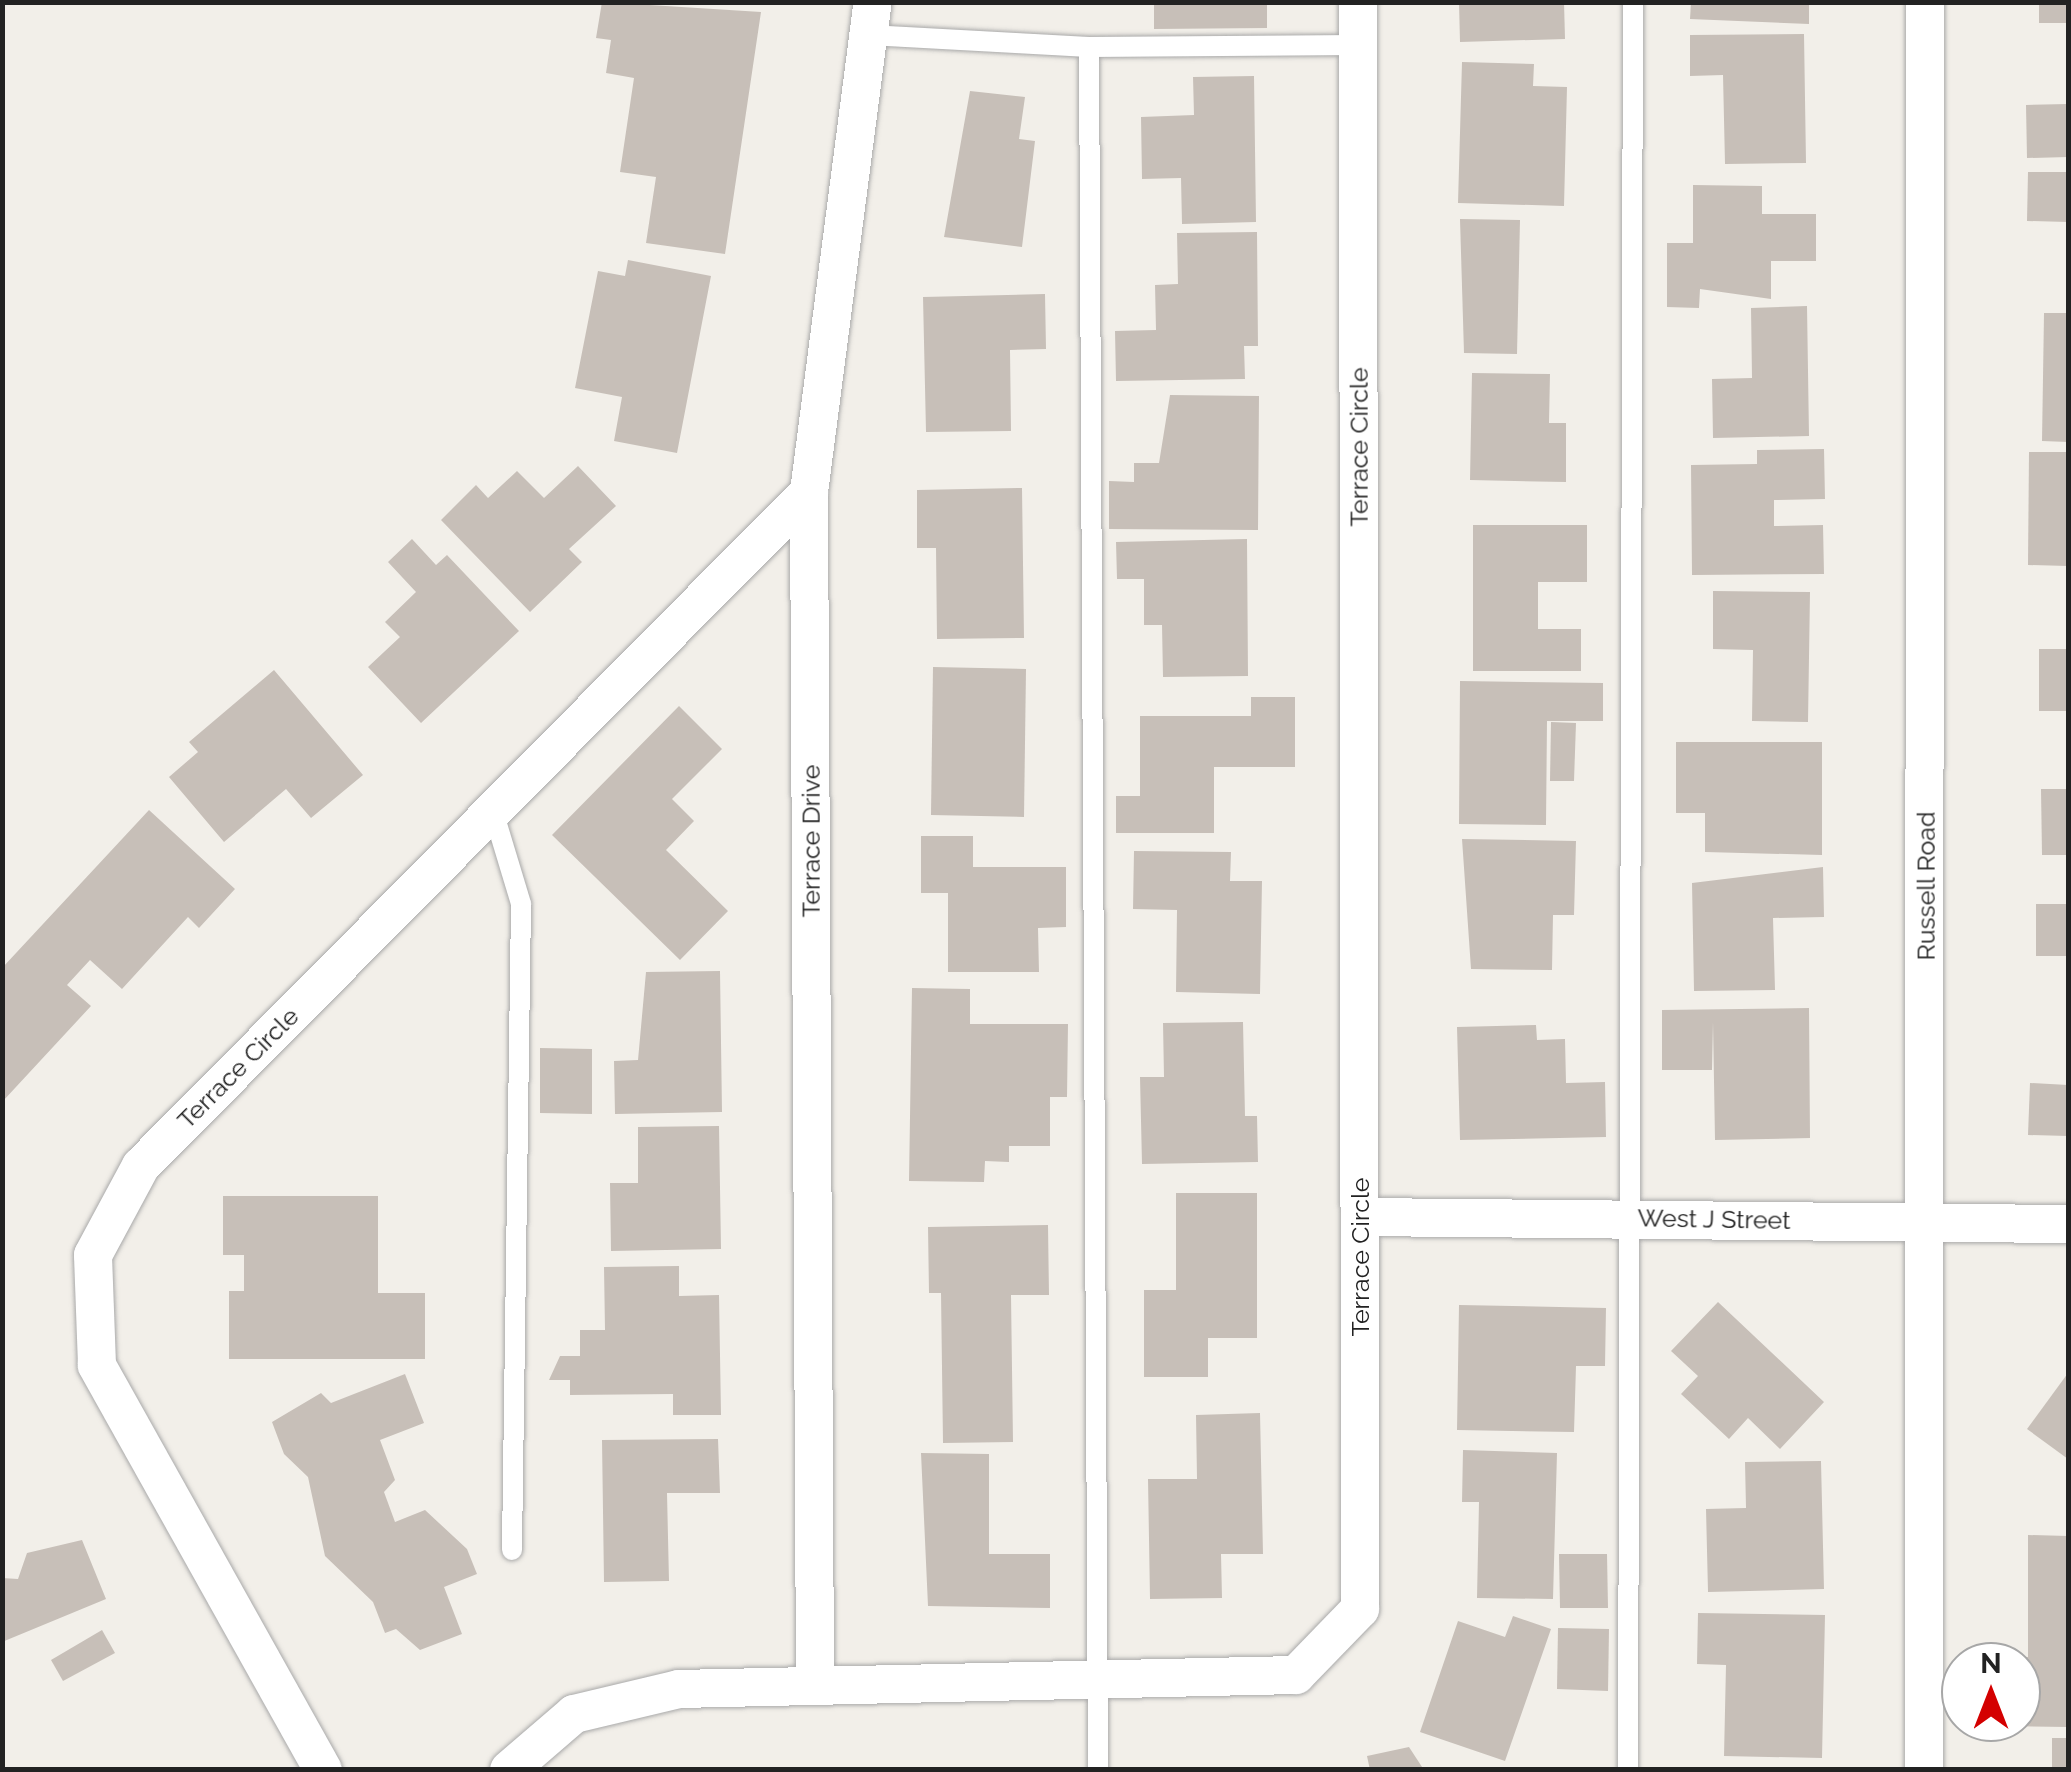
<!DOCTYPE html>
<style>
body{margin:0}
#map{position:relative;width:2071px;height:1772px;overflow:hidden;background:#f2efe9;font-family:Raleway,sans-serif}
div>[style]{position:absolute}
.building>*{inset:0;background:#c7bfb8}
.roads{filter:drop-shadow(0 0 2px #a9a9a9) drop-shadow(0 0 2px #a9a9a9)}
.service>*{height:20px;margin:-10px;padding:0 10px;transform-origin:10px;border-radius:10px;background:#fff}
.minor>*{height:38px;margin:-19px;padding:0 19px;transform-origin:19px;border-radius:19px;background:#fff}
span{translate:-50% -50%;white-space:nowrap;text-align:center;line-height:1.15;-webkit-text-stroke:8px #fff;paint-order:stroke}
.street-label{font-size:25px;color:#222}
.frame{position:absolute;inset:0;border:5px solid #222;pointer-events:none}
.north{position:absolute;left:1941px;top:1642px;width:100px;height:100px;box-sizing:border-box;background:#fff;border:2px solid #a7a7a7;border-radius:50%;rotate:0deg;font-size:28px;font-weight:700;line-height:40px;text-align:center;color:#222}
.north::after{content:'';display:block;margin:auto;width:35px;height:45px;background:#d40000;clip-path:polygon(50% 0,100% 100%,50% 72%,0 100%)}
</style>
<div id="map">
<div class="building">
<i style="clip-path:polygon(602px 2px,761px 12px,725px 254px,646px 243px,656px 177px,620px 172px,634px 78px,606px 73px,611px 40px,596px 38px)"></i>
<i style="clip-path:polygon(1154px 2px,1267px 2px,1267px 28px,1154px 29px)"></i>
<i style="clip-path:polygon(1459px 2px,1564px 2px,1565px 39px,1460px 42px)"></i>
<i style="clip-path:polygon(1691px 2px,1809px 2px,1809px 24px,1690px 19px)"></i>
<i style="clip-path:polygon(2039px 2px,2068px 2px,2068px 23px,2039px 23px)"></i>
<i style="clip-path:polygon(1804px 34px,1806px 163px,1725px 164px,1723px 75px,1690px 76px,1690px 35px)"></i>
<i style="clip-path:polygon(1462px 62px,1534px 64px,1533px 86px,1567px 87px,1564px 206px,1458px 203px)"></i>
<i style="clip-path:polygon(1254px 76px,1256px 222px,1182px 224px,1181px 178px,1142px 179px,1141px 117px,1194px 115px,1193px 77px)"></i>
<i style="clip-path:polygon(970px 91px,1025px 97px,1019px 139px,1035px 141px,1022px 247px,944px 237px)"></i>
<i style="clip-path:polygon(2068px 104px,2068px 157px,2027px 158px,2026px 105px)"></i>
<i style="clip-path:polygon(2028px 172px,2068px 172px,2068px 222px,2027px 221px)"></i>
<i style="clip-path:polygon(1693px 185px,1762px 186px,1762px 214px,1816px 214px,1816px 261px,1771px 261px,1771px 299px,1700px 289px,1699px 308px,1667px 307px,1667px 243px,1693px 243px)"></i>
<i style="clip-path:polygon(1460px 219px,1520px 220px,1517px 354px,1464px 353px)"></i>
<i style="clip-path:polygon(1257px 232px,1258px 346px,1244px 346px,1245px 379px,1116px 381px,1115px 331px,1156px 330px,1155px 285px,1178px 284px,1177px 233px)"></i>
<i style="clip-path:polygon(628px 260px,711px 276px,677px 453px,614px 441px,622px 397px,575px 388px,598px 271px,625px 276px)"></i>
<i style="clip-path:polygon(1045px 294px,1046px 349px,1010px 350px,1011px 431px,926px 432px,923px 297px)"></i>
<i style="clip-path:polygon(1807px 306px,1809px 436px,1713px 438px,1712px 379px,1752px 378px,1751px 308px)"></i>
<i style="clip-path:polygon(2044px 313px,2068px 313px,2068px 442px,2042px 441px)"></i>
<i style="clip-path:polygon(1472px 373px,1550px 374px,1549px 423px,1566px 423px,1566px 482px,1470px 480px)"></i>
<i style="clip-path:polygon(1170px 395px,1259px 396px,1258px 530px,1109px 529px,1109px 481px,1134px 482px,1134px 463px,1159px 463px)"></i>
<i style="clip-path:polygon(1824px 449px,1825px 499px,1774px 500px,1774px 526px,1823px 525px,1824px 574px,1692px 575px,1691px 465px,1757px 464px,1757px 450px)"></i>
<i style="clip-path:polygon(2029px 452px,2068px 452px,2068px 566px,2028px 565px)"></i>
<i style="clip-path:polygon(578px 466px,616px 506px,569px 549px,582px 562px,530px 612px,441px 520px,476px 485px,488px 498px,517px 471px,544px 498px)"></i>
<i style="clip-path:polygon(1022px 488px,1024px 638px,937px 639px,936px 548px,917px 548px,917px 490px)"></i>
<i style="clip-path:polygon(1473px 525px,1587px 525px,1587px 582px,1538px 582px,1538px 629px,1581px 629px,1581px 671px,1473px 671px)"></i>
<i style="clip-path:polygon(412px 539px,436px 565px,447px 555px,519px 631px,421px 723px,368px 667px,400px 637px,385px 622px,416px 592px,388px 562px)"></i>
<i style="clip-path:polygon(1247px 539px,1248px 676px,1163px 677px,1162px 625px,1144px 625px,1144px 579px,1117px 579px,1116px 542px)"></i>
<i style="clip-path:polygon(1713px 591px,1810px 592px,1808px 722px,1752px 721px,1753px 650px,1713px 649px)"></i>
<i style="clip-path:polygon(2039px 649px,2068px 649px,2068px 711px,2039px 711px)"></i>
<i style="clip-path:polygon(933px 667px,1026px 669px,1024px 817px,931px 815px)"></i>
<i style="clip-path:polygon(274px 670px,363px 775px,311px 818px,286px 789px,224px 842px,169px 777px,198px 752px,189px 742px)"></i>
<i style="clip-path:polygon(1460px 681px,1603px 683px,1603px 721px,1547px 721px,1546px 825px,1459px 824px)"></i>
<i style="clip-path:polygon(1251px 697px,1295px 697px,1295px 767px,1214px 767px,1214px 833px,1116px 833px,1116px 796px,1140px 796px,1140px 716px,1251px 716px)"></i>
<i style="clip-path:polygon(679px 706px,722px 749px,672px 799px,694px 821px,666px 850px,728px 911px,680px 960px,552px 835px)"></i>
<i style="clip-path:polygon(1551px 722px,1576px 723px,1574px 781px,1550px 781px)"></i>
<i style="clip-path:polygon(1676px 742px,1822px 742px,1822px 855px,1705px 852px,1705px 813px,1676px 813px)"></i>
<i style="clip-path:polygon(2041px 789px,2068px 789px,2068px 855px,2042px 855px)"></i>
<i style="clip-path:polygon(149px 810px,235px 889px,199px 928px,188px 917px,122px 989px,90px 960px,67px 985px,91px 1006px,3px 1101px,3px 967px)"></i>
<i style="clip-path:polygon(921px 836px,973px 836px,973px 867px,1066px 867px,1066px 927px,1038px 928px,1039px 972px,948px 972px,948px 893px,921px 893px)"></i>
<i style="clip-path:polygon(1462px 839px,1576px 841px,1574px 915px,1553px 915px,1552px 970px,1471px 969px)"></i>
<i style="clip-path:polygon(1134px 851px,1231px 852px,1230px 881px,1262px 881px,1260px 994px,1176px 992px,1177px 910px,1133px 909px)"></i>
<i style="clip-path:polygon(1823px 867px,1824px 917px,1773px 918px,1775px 990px,1694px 991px,1692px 883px)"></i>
<i style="clip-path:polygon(2036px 904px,2068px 904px,2068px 956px,2036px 956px)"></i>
<i style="clip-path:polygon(720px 971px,722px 1112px,615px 1114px,614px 1061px,638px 1060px,646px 972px)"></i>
<i style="clip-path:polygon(912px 988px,970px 989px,970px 1024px,1068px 1024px,1067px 1097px,1050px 1097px,1050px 1146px,1009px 1146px,1009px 1162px,985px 1161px,984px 1182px,909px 1181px)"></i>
<i style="clip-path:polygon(1809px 1008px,1810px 1138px,1715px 1140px,1713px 1022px,1712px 1070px,1662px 1070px,1662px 1010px)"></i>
<i style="clip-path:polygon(1243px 1022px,1245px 1116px,1257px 1116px,1258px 1162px,1142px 1164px,1140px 1077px,1164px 1077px,1163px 1023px)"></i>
<i style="clip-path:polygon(1536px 1025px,1537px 1040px,1565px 1039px,1566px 1083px,1605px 1082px,1606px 1137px,1460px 1140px,1457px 1027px)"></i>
<i style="clip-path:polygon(540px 1048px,592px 1049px,592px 1114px,540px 1113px)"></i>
<i style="clip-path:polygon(2030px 1083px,2068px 1085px,2068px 1136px,2028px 1135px)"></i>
<i style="clip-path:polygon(719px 1126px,721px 1249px,611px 1251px,610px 1183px,638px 1183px,638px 1127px)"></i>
<i style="clip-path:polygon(1176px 1193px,1257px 1193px,1257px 1338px,1208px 1338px,1208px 1377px,1144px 1377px,1144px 1290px,1176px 1290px)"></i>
<i style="clip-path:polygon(223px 1196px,378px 1196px,378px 1293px,425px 1293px,425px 1359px,229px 1359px,229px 1291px,244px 1291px,244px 1255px,223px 1255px)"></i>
<i style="clip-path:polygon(1048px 1225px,1049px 1295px,1011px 1295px,1013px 1442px,943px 1443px,941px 1293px,929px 1293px,928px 1227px)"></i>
<i style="clip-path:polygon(679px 1266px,679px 1296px,719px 1295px,721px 1415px,673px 1415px,673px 1394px,570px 1395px,570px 1380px,549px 1380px,560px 1356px,580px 1356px,580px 1330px,605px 1330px,604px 1267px)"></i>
<i style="clip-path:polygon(1718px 1302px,1824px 1402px,1780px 1449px,1748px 1418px,1729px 1439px,1681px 1394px,1698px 1376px,1671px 1351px)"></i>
<i style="clip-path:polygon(1459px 1305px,1606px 1308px,1605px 1366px,1576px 1366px,1574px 1432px,1457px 1430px)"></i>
<i style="clip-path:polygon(2068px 1373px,2068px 1459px,2027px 1429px)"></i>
<i style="clip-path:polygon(405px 1374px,424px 1423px,380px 1440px,395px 1480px,384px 1492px,395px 1522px,425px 1510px,467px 1549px,477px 1574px,444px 1587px,462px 1634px,420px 1650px,396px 1629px,385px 1633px,373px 1602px,325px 1556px,308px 1477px,284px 1454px,272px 1422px,321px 1393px,331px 1403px)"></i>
<i style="clip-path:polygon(1260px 1413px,1263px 1554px,1221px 1554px,1222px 1598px,1150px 1599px,1148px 1479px,1197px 1479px,1196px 1415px)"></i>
<i style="clip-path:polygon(718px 1439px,720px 1493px,667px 1493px,669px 1581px,604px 1582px,602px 1440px)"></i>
<i style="clip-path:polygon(1463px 1450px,1557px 1453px,1553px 1599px,1477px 1598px,1479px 1502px,1462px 1502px)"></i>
<i style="clip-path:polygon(921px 1453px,989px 1454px,989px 1554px,1050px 1554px,1050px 1608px,928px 1606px)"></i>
<i style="clip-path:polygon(1821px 1461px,1824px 1589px,1708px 1592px,1706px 1509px,1746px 1508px,1745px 1462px)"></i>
<i style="clip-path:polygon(2028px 1535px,2068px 1536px,2068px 1727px,2004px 1726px,2021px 1722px,2021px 1662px,2004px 1657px,2028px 1657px)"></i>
<i style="clip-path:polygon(82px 1540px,106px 1599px,2px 1642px,2px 1578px,18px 1579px,27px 1553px)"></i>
<i style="clip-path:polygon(1559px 1554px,1607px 1554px,1608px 1608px,1560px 1608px)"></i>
<i style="clip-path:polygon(1698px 1613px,1825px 1615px,1822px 1758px,1724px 1756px,1726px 1665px,1697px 1664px)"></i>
<i style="clip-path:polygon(1513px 1616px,1551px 1629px,1505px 1761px,1420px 1732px,1458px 1621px,1505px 1637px)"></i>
<i style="clip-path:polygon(1558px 1628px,1609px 1629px,1608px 1691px,1557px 1689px)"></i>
<i style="clip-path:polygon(102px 1630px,115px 1653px,63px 1681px,51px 1660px)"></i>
<i style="clip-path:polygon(2052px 1738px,2068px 1738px,2068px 1770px,2052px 1770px)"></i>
<i style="clip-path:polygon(1409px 1747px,1424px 1770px,1370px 1770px,1367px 1756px)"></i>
</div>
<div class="roads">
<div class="service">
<i style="left:869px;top:35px;width:220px;rotate:3.1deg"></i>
<i style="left:1089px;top:47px;width:269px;rotate:-0.4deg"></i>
<i style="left:1089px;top:47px;width:1723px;rotate:89.7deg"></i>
<i style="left:493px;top:811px;width:97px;rotate:73.2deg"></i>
<i style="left:521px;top:904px;width:646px;rotate:90.8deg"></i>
<i style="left:1628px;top:1770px;width:1768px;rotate:-89.84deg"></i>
</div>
<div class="minor">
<i style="left:1360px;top:1217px;width:708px;rotate:0.57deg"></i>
<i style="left:815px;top:1684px;width:1192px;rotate:-90.29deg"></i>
<i style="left:809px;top:492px;width:494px;rotate:-82.6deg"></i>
<i style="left:323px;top:1770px;width:464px;rotate:-119.2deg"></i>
<i style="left:97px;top:1365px;width:110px;rotate:-92.1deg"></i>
<i style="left:93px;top:1255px;width:101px;rotate:-61.7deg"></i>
<i style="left:141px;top:1166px;width:949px;rotate:-45.26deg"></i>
<i style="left:509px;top:1770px;width:86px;rotate:-40.7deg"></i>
<i style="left:574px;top:1714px;width:108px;rotate:-13.4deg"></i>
<i style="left:679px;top:1689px;width:617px;rotate:-1.3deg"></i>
<i style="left:1296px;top:1675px;width:92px;rotate:-45.9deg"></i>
<i style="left:1360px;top:1609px;width:1607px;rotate:-90.07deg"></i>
<i style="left:1924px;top:1770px;width:1768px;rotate:-89.97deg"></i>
</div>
</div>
<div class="street-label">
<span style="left:1359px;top:447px;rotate:-90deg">Terrace Circle</span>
<span style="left:811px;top:841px;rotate:-90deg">Terrace Drive</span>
<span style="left:1926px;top:886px;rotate:-90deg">Russell Road</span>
<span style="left:238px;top:1068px;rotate:-45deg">Terrace Circle</span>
<span style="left:1714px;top:1219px;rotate:1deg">West J Street</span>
<span style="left:1360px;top:1257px;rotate:-90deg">Terrace Circle</span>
</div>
<div class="frame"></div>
<div class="north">N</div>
</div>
